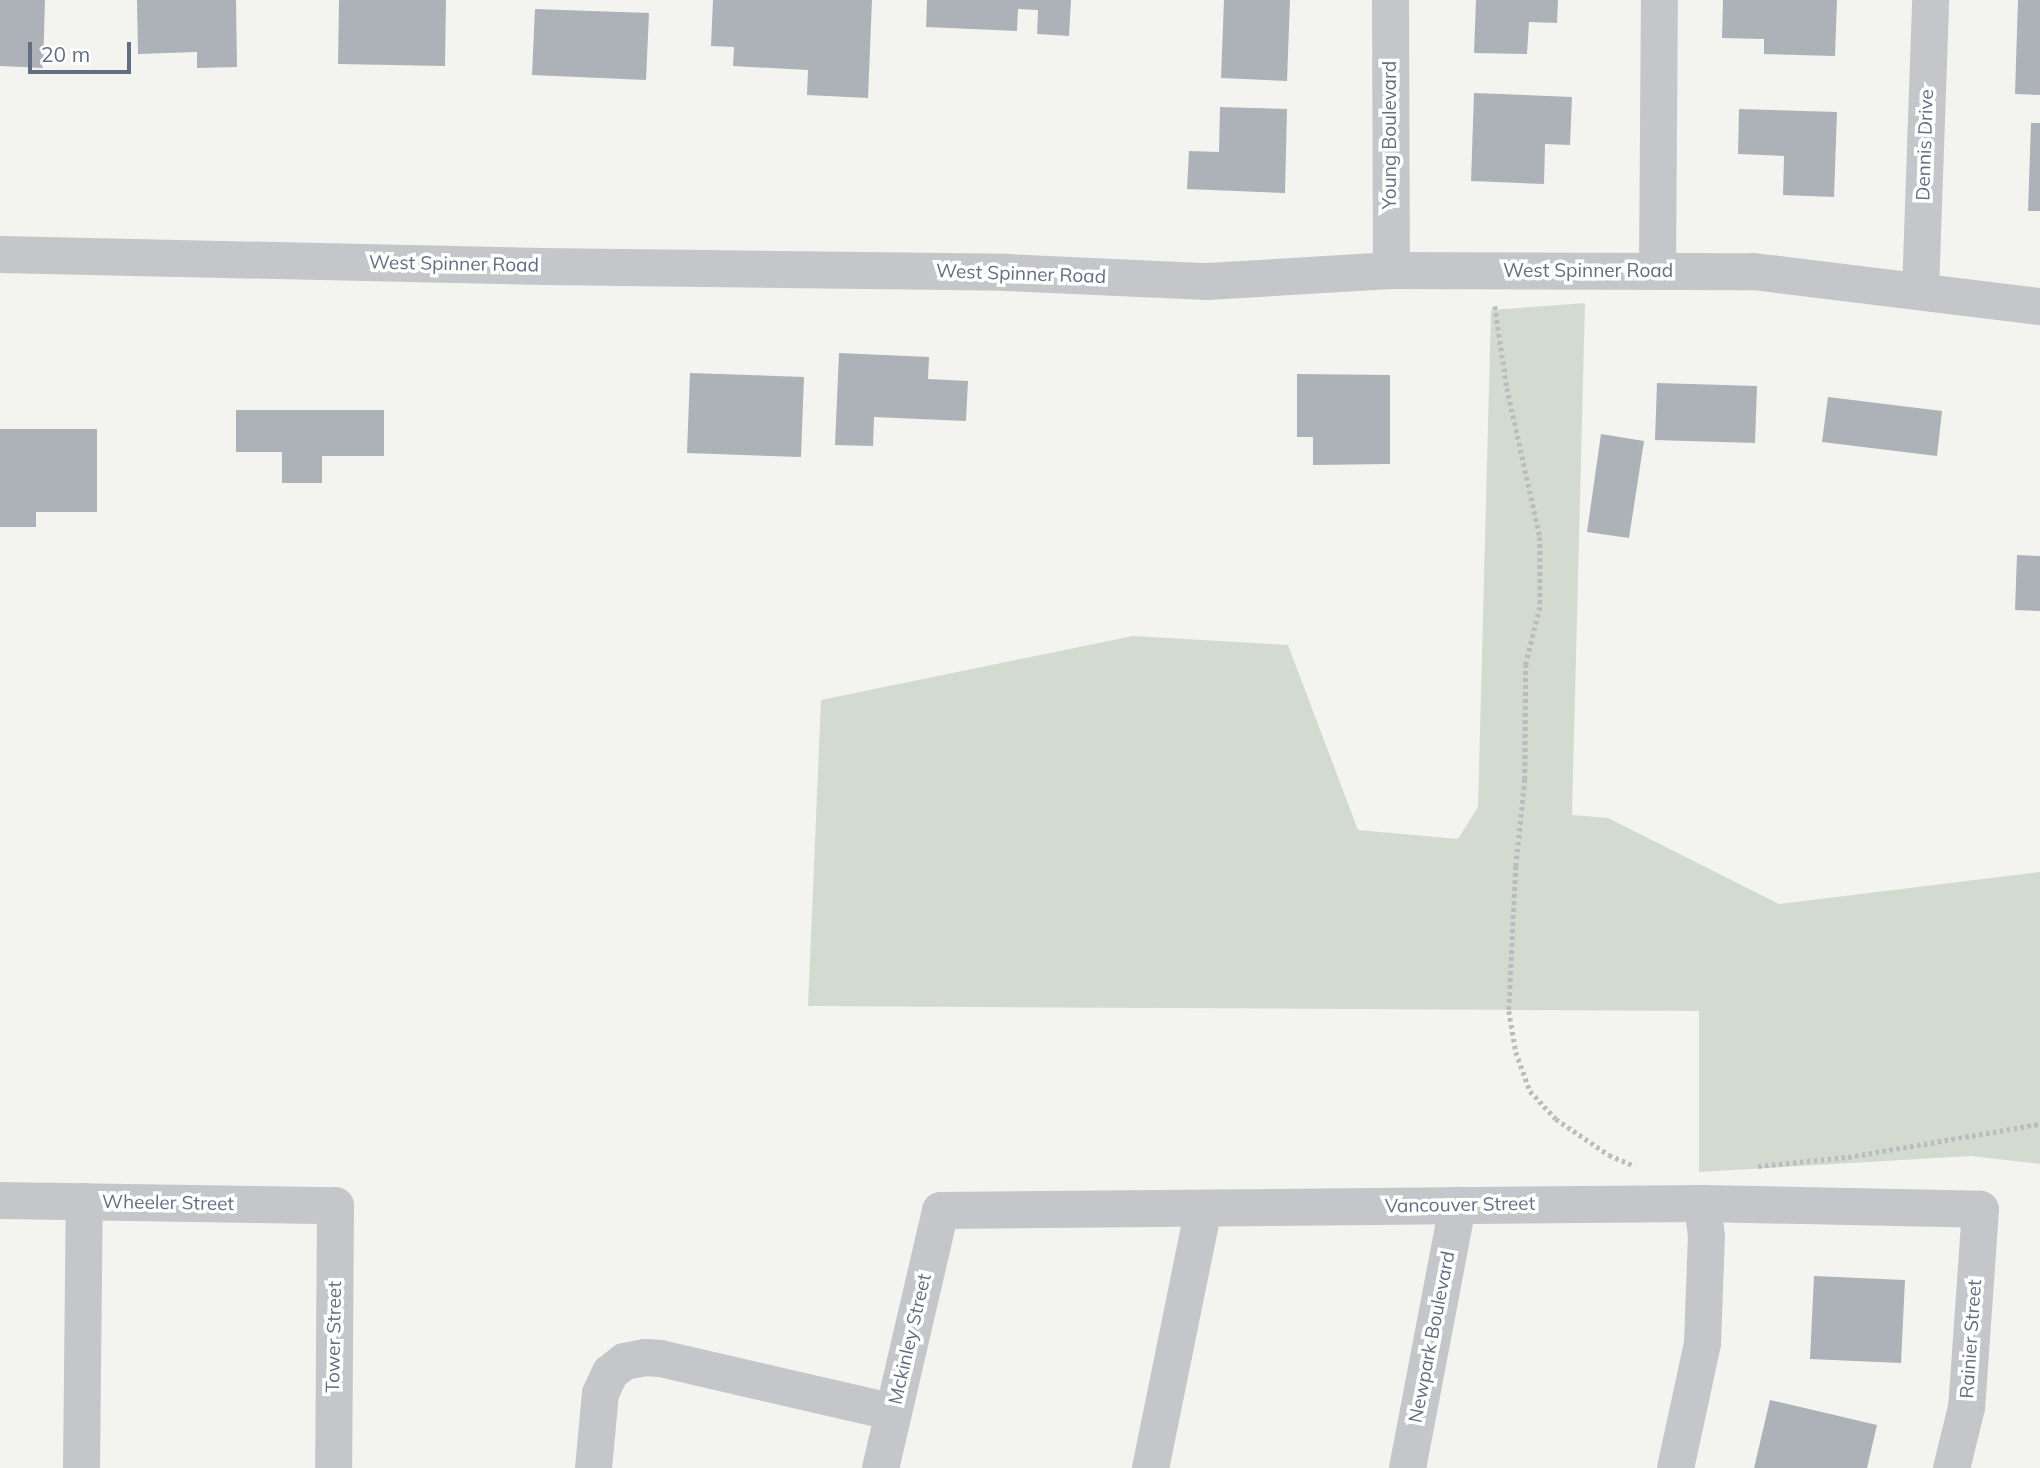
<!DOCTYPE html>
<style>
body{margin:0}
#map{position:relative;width:2040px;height:1468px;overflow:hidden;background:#f3f4f0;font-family:Mulish,sans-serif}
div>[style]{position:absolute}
.green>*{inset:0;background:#d3dbd1}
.building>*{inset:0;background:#adb2b9}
.path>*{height:4.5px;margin-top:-2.25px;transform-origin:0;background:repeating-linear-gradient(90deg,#bbbcbf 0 3.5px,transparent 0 7px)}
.minor>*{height:37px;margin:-18.5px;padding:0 18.5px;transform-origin:18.5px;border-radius:18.5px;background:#c4c6ca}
span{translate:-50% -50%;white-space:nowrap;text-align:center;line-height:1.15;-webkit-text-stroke:7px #fff;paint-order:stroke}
.street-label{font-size:19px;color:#636e82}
.scale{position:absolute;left:28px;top:42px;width:103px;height:32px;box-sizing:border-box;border:4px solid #636e82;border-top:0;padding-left:9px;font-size:21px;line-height:24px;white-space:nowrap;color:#636e82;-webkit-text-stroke:5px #fff;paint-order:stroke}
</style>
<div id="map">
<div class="green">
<i style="clip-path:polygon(1585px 303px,1572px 815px,1608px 818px,1779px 904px,2040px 872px,2040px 1164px,1971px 1156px,1699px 1172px,1699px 1011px,808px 1006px,821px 700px,1133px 636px,1288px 645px,1358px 830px,1458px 839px,1478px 807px,1491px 310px)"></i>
</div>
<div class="building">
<i style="clip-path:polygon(0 0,45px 0,43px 68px,0 66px)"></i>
<i style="clip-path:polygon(137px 0,236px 0,237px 67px,197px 68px,197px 52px,138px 54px)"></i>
<i style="clip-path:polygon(339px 0,446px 0,445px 66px,338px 64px)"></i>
<i style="clip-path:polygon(713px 0,872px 0,868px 98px,807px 95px,808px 70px,733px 66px,734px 47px,711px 46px)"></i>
<i style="clip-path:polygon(927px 0,1071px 0,1069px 36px,1037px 34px,1038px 10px,1018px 9px,1017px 31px,926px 27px)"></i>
<i style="clip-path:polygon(1224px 0,1290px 0,1287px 81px,1221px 78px)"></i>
<i style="clip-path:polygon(1476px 0,1558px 0,1557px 23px,1529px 22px,1527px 54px,1474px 53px)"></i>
<i style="clip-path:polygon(1723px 0,1837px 0,1835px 56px,1764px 54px,1764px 39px,1722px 38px)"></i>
<i style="clip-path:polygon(2018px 0,2040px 0,2040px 95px,2015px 94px)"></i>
<i style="clip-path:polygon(535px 9px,649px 13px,646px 80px,532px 75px)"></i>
<i style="clip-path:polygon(1474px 93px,1572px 97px,1570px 145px,1545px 144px,1544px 184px,1471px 181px)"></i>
<i style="clip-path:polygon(1220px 107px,1287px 109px,1285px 193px,1187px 189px,1189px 151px,1219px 152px)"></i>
<i style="clip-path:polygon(1739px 109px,1837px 112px,1834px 197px,1783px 195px,1784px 156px,1738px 154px)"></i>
<i style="clip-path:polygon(2031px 123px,2040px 123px,2040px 211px,2028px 211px)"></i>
<i style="clip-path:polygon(839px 353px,929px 357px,928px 379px,968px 381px,966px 421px,874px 417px,873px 446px,835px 445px)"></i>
<i style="clip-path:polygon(690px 373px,804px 377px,801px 457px,687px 453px)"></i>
<i style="clip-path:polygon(1297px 374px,1390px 375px,1390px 464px,1313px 465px,1313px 437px,1297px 437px)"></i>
<i style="clip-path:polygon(1657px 383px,1757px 386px,1755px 443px,1655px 440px)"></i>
<i style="clip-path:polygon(1828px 397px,1942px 411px,1937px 456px,1822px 442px)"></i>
<i style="clip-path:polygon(236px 410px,384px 410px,384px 456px,322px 456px,322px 483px,282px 483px,282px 452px,236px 452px)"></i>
<i style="clip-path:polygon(0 429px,97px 429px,97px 512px,36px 512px,36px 527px,0 527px)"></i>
<i style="clip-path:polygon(1601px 434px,1644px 441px,1629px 538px,1587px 532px)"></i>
<i style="clip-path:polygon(2017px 555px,2040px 556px,2040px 611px,2015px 610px)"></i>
<i style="clip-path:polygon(1814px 1276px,1905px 1280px,1901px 1363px,1810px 1359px)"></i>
<i style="clip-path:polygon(1770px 1400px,1877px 1425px,1867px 1468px,1754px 1468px)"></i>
</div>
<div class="path">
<i style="left:1495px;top:306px;width:83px;rotate:81.7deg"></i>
<i style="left:1507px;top:388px;width:153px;rotate:77.5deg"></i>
<i style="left:1540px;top:537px;width:70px;rotate:90deg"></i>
<i style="left:1540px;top:607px;width:59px;rotate:103.8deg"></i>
<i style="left:1526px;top:664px;width:115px;rotate:90.5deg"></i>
<i style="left:1525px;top:779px;width:87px;rotate:95.9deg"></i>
<i style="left:1516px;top:866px;width:145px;rotate:92.8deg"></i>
<i style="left:1509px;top:1011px;width:42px;rotate:80.3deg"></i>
<i style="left:1516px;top:1052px;width:41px;rotate:70.3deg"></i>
<i style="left:1530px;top:1091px;width:38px;rotate:47deg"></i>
<i style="left:1556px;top:1119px;width:64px;rotate:34.2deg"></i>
<i style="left:1609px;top:1155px;width:28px;rotate:23deg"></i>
<i style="left:1758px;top:1166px;width:90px;rotate:-5.7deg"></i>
<i style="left:1848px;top:1157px;width:195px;rotate:-9.8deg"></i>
</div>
<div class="minor">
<i style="left:1390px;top:0;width:270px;rotate:89.8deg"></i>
<i style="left:0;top:254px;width:543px;rotate:1.27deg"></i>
<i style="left:543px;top:266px;width:463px;rotate:0.7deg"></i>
<i style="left:1006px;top:272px;width:201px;rotate:2.6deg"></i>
<i style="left:1207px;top:281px;width:184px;rotate:-3.4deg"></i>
<i style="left:1391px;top:270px;width:362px;rotate:0.2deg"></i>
<i style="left:1753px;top:271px;width:289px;rotate:7deg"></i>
<i style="left:1657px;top:271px;width:271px;rotate:-89.6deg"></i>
<i style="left:1920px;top:291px;width:291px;rotate:-88deg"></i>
<i style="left:0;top:1200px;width:335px;rotate:0.9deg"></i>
<i style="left:335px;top:1205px;width:263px;rotate:90.4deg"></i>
<i style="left:81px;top:1468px;width:267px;rotate:-89.4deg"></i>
<i style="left:593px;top:1468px;width:75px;rotate:-84.7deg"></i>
<i style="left:600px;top:1393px;width:23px;rotate:-65deg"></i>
<i style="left:610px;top:1372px;width:18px;rotate:-38deg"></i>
<i style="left:624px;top:1361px;width:21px;rotate:-11deg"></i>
<i style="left:645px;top:1357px;width:15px;rotate:4deg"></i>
<i style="left:660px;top:1358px;width:239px;rotate:13deg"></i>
<i style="left:880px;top:1468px;width:265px;rotate:-76.9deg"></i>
<i style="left:940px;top:1210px;width:762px;rotate:-0.53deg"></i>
<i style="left:1702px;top:1203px;width:278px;rotate:1.2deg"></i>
<i style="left:1980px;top:1209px;width:198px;rotate:94deg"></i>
<i style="left:1966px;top:1407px;width:63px;rotate:103.8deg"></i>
<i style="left:1150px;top:1468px;width:265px;rotate:-78.5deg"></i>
<i style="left:1407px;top:1468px;width:268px;rotate:-79.2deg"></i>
<i style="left:1675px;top:1468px;width:128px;rotate:-77.8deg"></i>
<i style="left:1702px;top:1343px;width:107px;rotate:-87.9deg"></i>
<i style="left:1706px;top:1236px;width:33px;rotate:-97deg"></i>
</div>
<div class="street-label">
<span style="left:1390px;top:135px;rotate:-90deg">Young Boulevard</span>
<span style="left:1925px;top:145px;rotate:-88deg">Dennis Drive</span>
<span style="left:454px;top:264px;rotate:1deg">West Spinner Road</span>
<span style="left:1588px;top:271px">West Spinner Road</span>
<span style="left:1021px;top:274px;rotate:2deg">West Spinner Road</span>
<span style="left:168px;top:1203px;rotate:1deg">Wheeler Street</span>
<span style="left:1460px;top:1205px;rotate:-1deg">Vancouver Street</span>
<span style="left:334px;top:1337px;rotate:-89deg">Tower Street</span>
<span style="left:1432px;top:1337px;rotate:-79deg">Newpark Boulevard</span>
<span style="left:910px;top:1339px;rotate:-77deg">Mckinley Street</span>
<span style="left:1971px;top:1339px;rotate:-86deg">Rainier Street</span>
</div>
<div class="scale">20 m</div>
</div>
